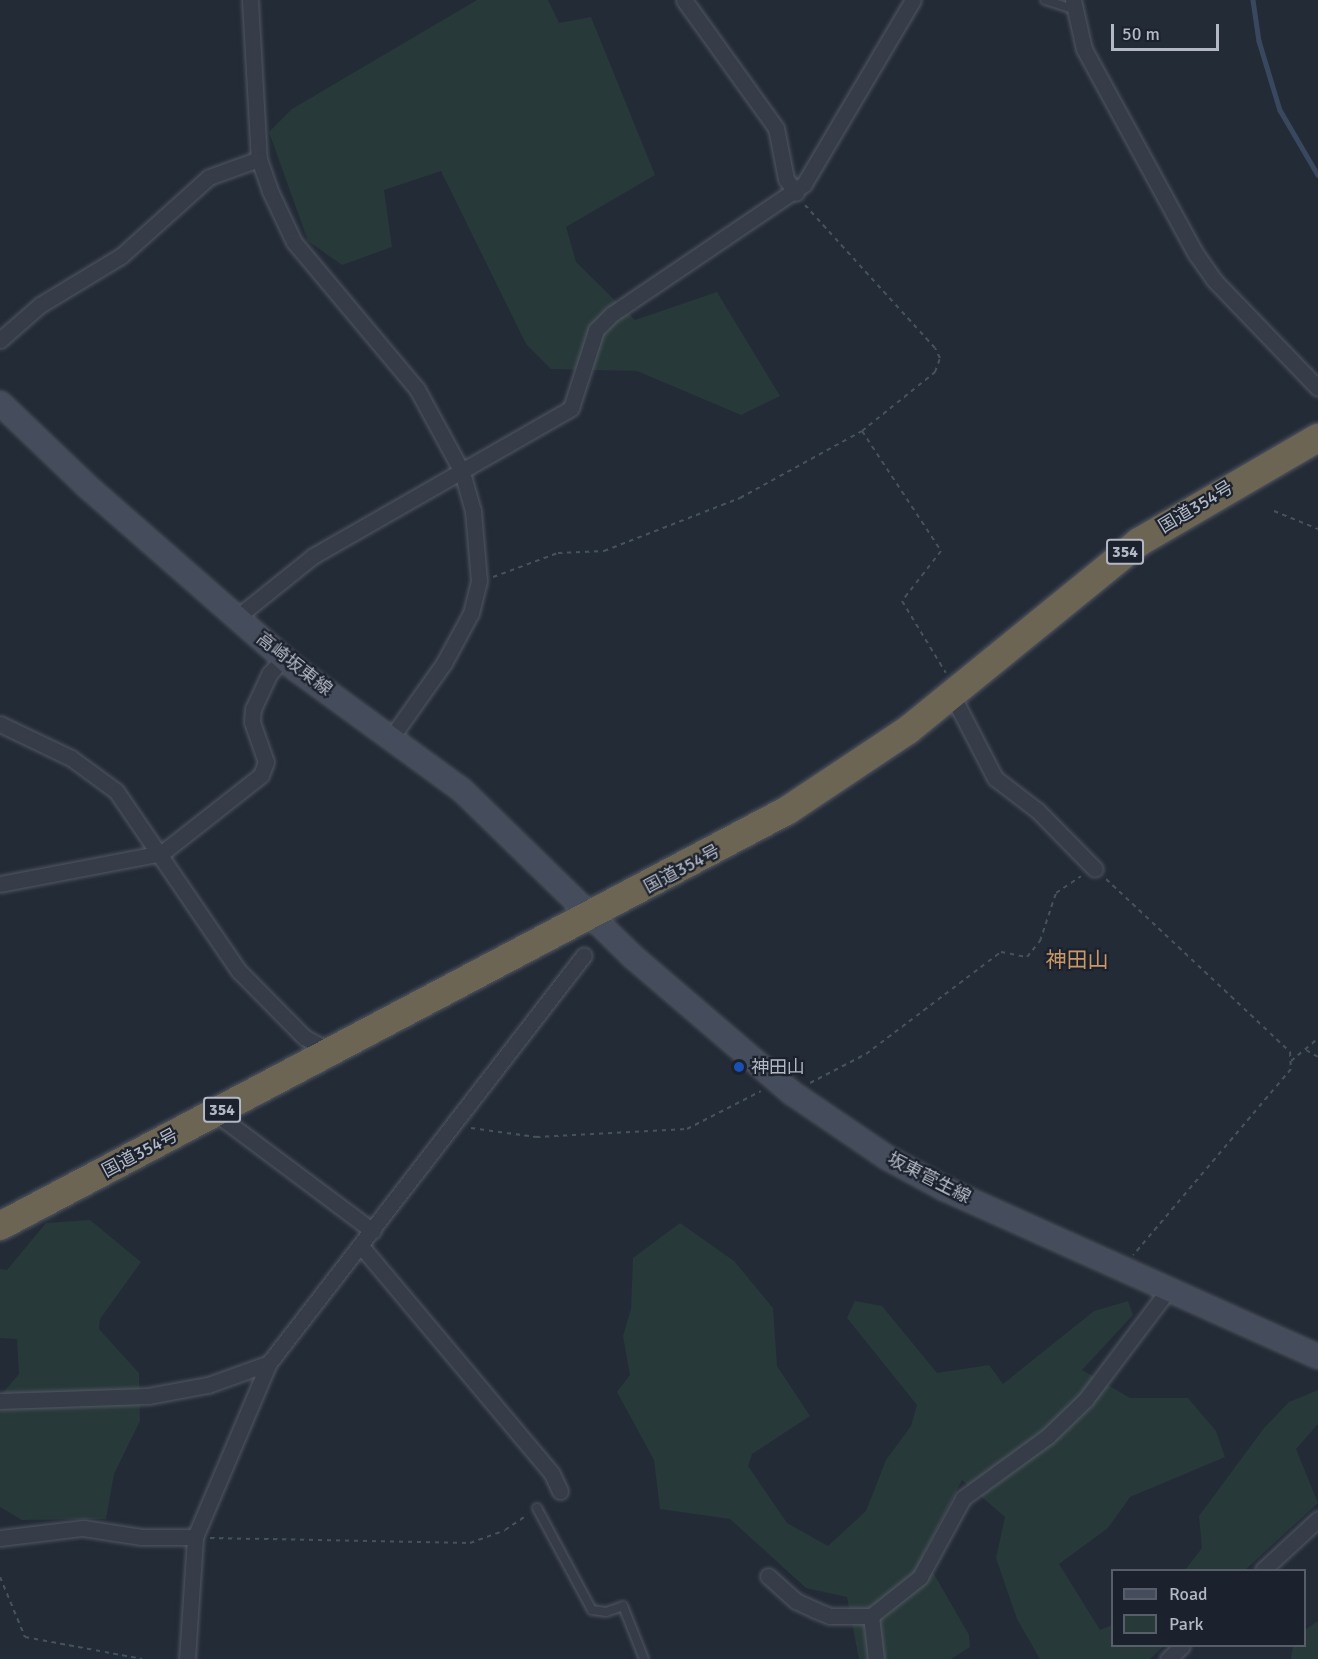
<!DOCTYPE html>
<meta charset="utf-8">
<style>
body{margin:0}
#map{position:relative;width:1318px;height:1659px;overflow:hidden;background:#232b37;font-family:Signika,"Noto Sans JP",sans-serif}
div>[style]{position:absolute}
.green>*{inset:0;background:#28393a}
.stream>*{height:4.5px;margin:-2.25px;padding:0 2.25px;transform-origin:2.25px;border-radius:2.25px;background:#3a485f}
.path>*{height:2px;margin-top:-1px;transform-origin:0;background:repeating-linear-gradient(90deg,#455458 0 4.5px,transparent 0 9px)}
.roads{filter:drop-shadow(0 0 2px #525863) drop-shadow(0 0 2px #525863)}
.lane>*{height:8px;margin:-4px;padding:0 4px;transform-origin:4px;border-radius:4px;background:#373d48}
.street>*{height:15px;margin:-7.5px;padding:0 7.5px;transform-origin:7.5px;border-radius:7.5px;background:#373d48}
.secondary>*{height:22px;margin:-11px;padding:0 11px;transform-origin:11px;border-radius:11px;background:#454c5b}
.highway>*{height:28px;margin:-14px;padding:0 14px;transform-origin:14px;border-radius:14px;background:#6d6554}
.dots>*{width:16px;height:16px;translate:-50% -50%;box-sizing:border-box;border:3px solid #1c222d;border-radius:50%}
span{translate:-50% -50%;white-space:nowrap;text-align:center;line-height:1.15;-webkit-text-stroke:4.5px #1c222d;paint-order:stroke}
.shield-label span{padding:2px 4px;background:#1c222d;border:2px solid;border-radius:4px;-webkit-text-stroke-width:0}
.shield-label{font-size:16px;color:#b2b8c4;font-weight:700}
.street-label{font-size:18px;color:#b2b8c4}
.poi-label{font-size:18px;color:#b2b8c4}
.left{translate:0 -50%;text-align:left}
.quarter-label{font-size:21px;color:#ca9767}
.legend{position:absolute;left:1111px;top:1569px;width:195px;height:78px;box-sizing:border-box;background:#1c222d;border:2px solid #585e69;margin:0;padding:8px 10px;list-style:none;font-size:18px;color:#b2b8c4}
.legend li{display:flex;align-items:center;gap:12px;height:30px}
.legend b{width:30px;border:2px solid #585e69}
.scale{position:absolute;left:1111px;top:24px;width:108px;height:27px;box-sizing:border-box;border:3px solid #b2b8c4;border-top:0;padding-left:8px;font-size:18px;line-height:21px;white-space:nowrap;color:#b2b8c4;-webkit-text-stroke:4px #1c222d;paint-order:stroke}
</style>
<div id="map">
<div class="green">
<i style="clip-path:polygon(477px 0,548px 0,559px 23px,591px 17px,655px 175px,566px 227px,576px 262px,635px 320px,717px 292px,780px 396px,741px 415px,637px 371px,551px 369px,526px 344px,441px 171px,384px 190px,392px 247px,342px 265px,308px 241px,269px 132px,292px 109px)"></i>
<i style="clip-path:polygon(90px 1220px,141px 1262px,100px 1319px,99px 1329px,139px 1373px,140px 1421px,114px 1474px,106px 1519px,22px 1520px,0 1507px,0 1396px,19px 1374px,17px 1339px,0 1338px,0 1269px,7px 1270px,46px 1223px)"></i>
<i style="clip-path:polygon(680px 1223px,734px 1261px,773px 1308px,777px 1366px,810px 1416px,752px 1454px,748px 1466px,787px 1523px,828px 1546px,866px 1511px,886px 1460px,911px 1426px,917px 1405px,847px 1318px,855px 1301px,882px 1306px,937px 1373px,989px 1365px,1003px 1384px,1094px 1311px,1128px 1301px,1133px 1315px,1082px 1370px,1130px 1398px,1188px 1398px,1216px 1431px,1225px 1457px,1130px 1497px,1108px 1528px,1059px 1564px,1100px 1630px,1112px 1625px,1112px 1646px,1164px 1646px,1150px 1659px,1040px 1659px,1017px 1619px,996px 1558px,1005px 1517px,962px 1480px,923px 1555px,969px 1635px,970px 1647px,951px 1659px,859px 1659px,847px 1597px,806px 1588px,730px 1519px,660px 1509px,654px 1460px,617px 1392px,630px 1375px,623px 1336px,631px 1309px,633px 1258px)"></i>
<i style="clip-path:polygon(1318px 1390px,1318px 1424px,1296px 1449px,1318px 1503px,1245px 1570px,1185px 1570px,1202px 1548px,1199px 1516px,1264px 1428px,1289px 1402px)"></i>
<i style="clip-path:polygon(1318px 1621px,1318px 1659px,1291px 1659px,1293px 1646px,1304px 1646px,1305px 1630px)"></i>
</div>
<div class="stream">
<i style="left:1253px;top:0;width:41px;rotate:81.7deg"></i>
<i style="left:1259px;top:41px;width:72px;rotate:73.1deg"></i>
<i style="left:1280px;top:110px;width:75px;rotate:59.7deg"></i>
</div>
<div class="path">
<i style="left:862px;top:431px;width:144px;rotate:56.6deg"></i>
<i style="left:941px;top:551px;width:63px;rotate:128deg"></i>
<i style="left:902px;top:601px;width:84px;rotate:58.6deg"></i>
<i style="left:1274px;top:511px;width:48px;rotate:22.2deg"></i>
<i style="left:493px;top:577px;width:69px;rotate:-20.3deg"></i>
<i style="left:558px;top:553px;width:46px;rotate:-2.5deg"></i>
<i style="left:604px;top:551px;width:146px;rotate:-21.3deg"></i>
<i style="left:740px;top:498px;width:139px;rotate:-28.8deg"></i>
<i style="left:862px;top:431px;width:94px;rotate:-38.9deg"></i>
<i style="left:935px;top:372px;width:15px;rotate:-70deg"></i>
<i style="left:940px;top:358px;width:11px;rotate:-117deg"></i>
<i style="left:935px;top:348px;width:193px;rotate:-132.3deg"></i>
<i style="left:1106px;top:879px;width:253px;rotate:43.2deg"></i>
<i style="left:1290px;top:1052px;width:17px;rotate:87deg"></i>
<i style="left:1291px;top:1069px;width:244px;rotate:130.3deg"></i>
<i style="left:1306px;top:1050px;width:14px;rotate:30deg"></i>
<i style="left:1291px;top:1061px;width:35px;rotate:-40deg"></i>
<i style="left:810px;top:1083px;width:63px;rotate:-27.4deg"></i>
<i style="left:866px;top:1054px;width:169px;rotate:-37.1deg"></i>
<i style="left:1001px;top:952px;width:26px;rotate:11deg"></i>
<i style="left:1027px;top:957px;width:21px;rotate:-51deg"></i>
<i style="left:1040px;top:941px;width:51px;rotate:-71.6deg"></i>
<i style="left:1056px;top:893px;width:30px;rotate:-34deg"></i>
<i style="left:471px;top:1128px;width:66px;rotate:7.9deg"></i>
<i style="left:536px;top:1137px;width:151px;rotate:-3deg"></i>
<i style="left:687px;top:1129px;width:83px;rotate:-27.2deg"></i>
<i style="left:210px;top:1538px;width:260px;rotate:1.1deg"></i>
<i style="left:470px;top:1543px;width:37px;rotate:-20deg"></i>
<i style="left:505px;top:1530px;width:27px;rotate:-34deg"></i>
<i style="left:0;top:1577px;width:65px;rotate:67.4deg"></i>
<i style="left:25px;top:1637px;width:119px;rotate:10.6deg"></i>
</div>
<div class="roads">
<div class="lane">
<i style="left:1045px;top:0;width:29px;rotate:18deg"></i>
<i style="left:537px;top:1508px;width:116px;rotate:61.7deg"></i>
<i style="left:592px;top:1610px;width:14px;rotate:8deg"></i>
<i style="left:606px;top:1612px;width:18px;rotate:-19deg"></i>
<i style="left:623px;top:1606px;width:57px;rotate:68.4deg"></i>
</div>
<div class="street">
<i style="left:250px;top:0;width:159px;rotate:86.8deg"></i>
<i style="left:259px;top:159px;width:34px;rotate:71deg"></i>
<i style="left:270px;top:191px;width:56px;rotate:64.8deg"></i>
<i style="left:294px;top:242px;width:192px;rotate:50.1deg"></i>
<i style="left:417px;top:389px;width:94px;rotate:61.5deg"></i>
<i style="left:462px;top:472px;width:41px;rotate:74.2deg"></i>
<i style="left:473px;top:511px;width:70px;rotate:85.1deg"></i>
<i style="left:479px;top:581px;width:33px;rotate:104deg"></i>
<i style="left:471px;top:613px;width:57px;rotate:118.4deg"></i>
<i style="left:444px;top:663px;width:88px;rotate:125.3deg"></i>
<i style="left:684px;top:0;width:158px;rotate:54.3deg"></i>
<i style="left:776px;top:128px;width:52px;rotate:78.9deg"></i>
<i style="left:786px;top:179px;width:17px;rotate:54deg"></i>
<i style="left:1073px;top:0;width:50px;rotate:77.3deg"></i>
<i style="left:1084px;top:49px;width:234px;rotate:61.4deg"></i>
<i style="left:1196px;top:254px;width:32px;rotate:55deg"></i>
<i style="left:1214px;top:280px;width:150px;rotate:46.1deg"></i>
<i style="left:0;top:340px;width:53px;rotate:-41.2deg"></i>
<i style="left:40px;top:305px;width:95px;rotate:-31.2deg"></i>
<i style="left:121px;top:256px;width:118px;rotate:-41.9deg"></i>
<i style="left:209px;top:177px;width:53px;rotate:-19.8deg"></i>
<i style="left:236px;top:618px;width:99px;rotate:-38.8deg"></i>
<i style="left:313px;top:556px;width:297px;rotate:-29.8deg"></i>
<i style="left:571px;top:408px;width:82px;rotate:-72.2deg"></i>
<i style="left:596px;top:330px;width:23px;rotate:-45deg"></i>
<i style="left:612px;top:314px;width:232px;rotate:-34.1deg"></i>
<i style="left:804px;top:184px;width:214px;rotate:-59.4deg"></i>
<i style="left:951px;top:693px;width:96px;rotate:62.6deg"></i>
<i style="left:995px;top:778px;width:54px;rotate:37.5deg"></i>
<i style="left:1038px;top:811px;width:81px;rotate:45.5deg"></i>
<i style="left:0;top:724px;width:79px;rotate:25.6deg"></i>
<i style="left:71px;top:758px;width:56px;rotate:36.3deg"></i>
<i style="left:116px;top:791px;width:218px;rotate:55.7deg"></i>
<i style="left:239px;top:971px;width:93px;rotate:45.4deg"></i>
<i style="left:304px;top:1037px;width:33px;rotate:29deg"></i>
<i style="left:0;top:884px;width:165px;rotate:-10.8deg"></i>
<i style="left:162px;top:853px;width:126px;rotate:-38.2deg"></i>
<i style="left:261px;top:775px;width:14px;rotate:-69deg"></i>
<i style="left:266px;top:762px;width:42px;rotate:-109.3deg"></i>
<i style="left:252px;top:722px;width:13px;rotate:-86deg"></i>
<i style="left:253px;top:709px;width:40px;rotate:-65deg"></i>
<i style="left:270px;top:673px;width:21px;rotate:-47deg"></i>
<i style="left:215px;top:1113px;width:197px;rotate:36.8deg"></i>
<i style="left:361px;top:1246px;width:297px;rotate:50deg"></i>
<i style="left:552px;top:1474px;width:19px;rotate:65deg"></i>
<i style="left:0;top:1401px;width:148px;rotate:-1.9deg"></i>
<i style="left:148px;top:1396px;width:61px;rotate:-10.4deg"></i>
<i style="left:208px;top:1385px;width:65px;rotate:-19.8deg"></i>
<i style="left:0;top:1538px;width:84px;rotate:-6.9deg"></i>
<i style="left:83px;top:1528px;width:59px;rotate:8.8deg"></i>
<i style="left:141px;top:1537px;width:54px"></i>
<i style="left:1263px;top:1570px;width:75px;rotate:-42.8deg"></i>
<i style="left:768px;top:1576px;width:38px;rotate:42deg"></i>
<i style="left:796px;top:1601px;width:21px;rotate:25deg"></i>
<i style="left:815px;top:1610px;width:16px;rotate:22deg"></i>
<i style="left:830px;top:1616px;width:41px"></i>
<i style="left:871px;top:1616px;width:63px;rotate:-38.5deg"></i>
<i style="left:920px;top:1577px;width:90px;rotate:-61.4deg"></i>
<i style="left:963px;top:1498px;width:105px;rotate:-36.1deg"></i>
<i style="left:1048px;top:1436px;width:53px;rotate:-44.2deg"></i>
<i style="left:1086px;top:1399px;width:138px;rotate:-53deg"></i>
<i style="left:871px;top:1616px;width:43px;rotate:83.4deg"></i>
<i style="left:187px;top:1659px;width:122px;rotate:-86.2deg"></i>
<i style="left:195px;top:1537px;width:189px;rotate:-67deg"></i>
<i style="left:269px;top:1363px;width:515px;rotate:-52.33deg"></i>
<i style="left:1168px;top:1659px;width:19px;rotate:-43deg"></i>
</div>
<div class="secondary">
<i style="left:0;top:403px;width:123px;rotate:43.7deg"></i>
<i style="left:89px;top:488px;width:275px;rotate:41.2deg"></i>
<i style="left:296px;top:669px;width:205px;rotate:36.1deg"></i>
<i style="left:462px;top:790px;width:238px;rotate:44.3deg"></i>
<i style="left:632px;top:956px;width:211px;rotate:40.6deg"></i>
<i style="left:792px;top:1093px;width:114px;rotate:34.2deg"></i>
<i style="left:886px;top:1157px;width:67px;rotate:28.5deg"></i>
<i style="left:945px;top:1189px;width:409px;rotate:24.2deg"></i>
</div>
<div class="highway">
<i style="left:0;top:1226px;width:891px;rotate:-27.83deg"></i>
<i style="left:788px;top:810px;width:144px;rotate:-33.7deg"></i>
<i style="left:908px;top:730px;width:298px;rotate:-39.1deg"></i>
<i style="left:1139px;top:542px;width:207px;rotate:-30.2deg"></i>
</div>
</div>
<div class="dots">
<i style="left:739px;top:1067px;background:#1a4fb4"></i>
</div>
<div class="shield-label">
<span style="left:1125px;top:552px">354</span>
<span style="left:222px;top:1110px">354</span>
</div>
<div class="street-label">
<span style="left:1196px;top:507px;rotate:-31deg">国道354号</span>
<span style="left:294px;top:664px;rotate:38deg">高崎坂東線</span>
<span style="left:682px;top:869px;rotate:-28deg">国道354号</span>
<span style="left:140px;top:1153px;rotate:-28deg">国道354号</span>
<span style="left:929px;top:1178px;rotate:27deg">坂東菅生線</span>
</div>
<div class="poi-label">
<span class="left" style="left:751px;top:1067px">神田山</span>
</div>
<div class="quarter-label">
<span style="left:1077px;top:960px">神田山</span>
</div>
<ul class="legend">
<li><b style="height:8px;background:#454c5b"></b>Road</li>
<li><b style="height:16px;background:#28393a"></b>Park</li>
</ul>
<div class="scale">50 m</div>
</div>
